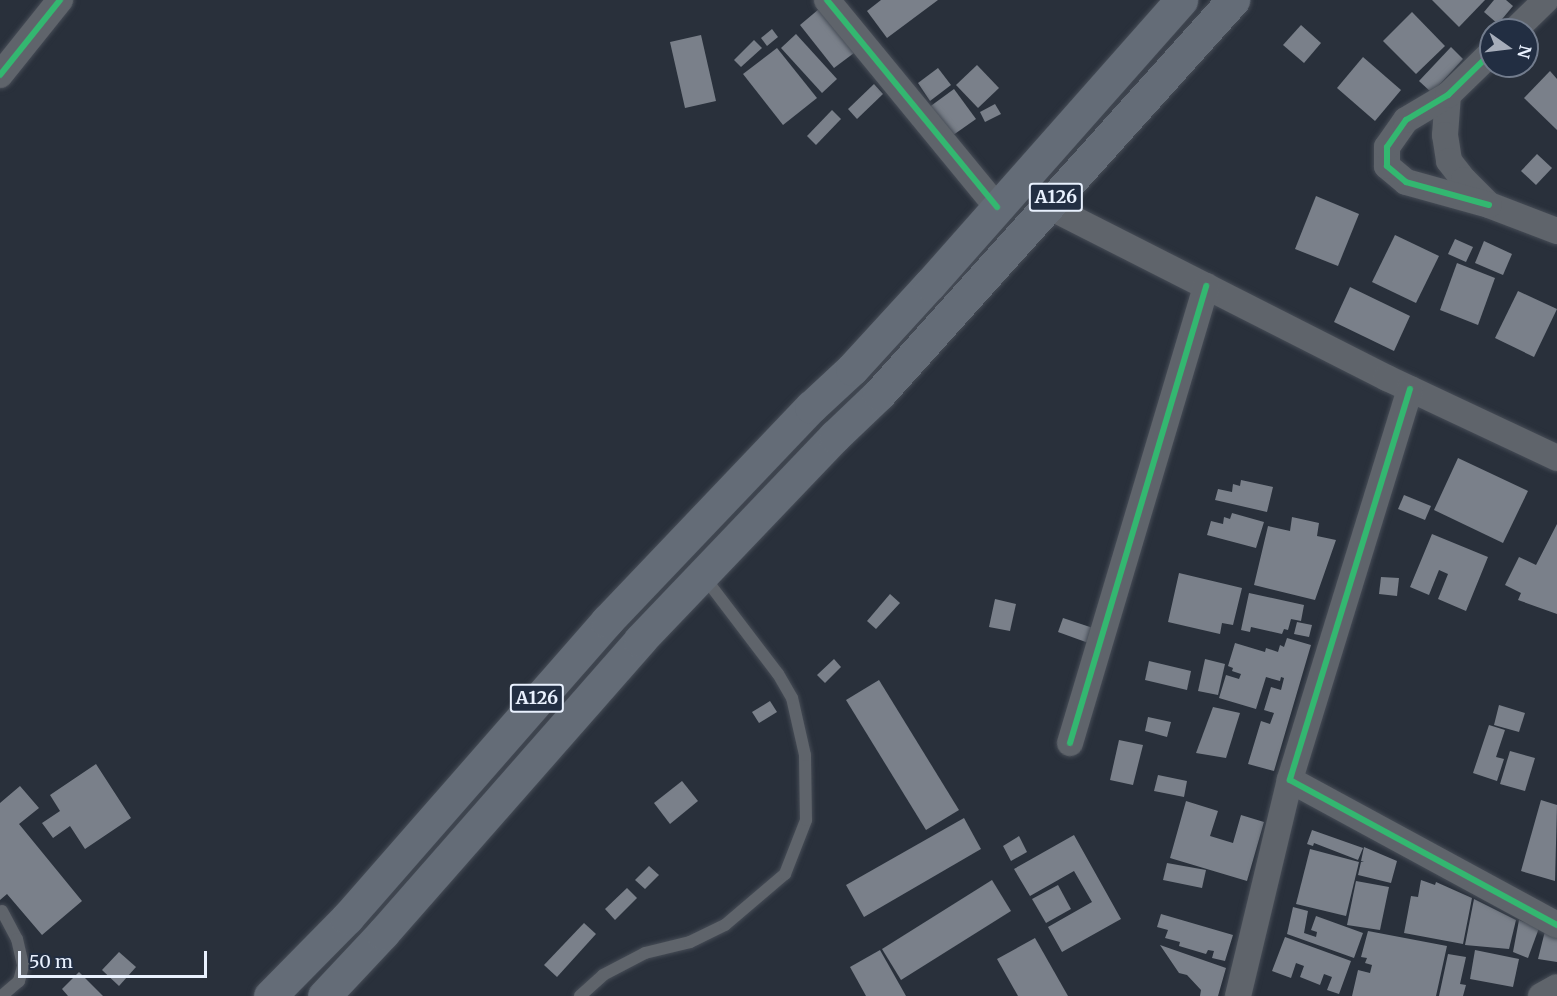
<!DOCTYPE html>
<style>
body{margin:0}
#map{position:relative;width:1557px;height:996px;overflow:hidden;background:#29303b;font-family:Merriweather,serif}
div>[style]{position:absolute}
.building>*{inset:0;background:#7a808a}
.roads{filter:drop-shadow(0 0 2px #464c56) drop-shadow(0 0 2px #464c56)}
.service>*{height:12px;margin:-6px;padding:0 6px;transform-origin:6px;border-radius:6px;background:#5f646b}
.minor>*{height:26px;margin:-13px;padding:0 13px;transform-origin:13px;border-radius:13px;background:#5f646b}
.trunk>*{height:33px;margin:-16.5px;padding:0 16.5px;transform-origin:16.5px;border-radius:16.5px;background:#646c77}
.cycleway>*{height:6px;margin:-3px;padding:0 3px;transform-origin:3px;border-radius:3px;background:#33b770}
span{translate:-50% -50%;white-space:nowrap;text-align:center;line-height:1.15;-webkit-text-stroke:6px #222e42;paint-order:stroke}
.shield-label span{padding:2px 4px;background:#222e42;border:2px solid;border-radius:4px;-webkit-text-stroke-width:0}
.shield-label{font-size:18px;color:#e9f1fe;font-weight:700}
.north{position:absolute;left:1479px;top:18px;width:60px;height:60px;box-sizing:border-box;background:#222e42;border:2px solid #727c8d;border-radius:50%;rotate:104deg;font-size:16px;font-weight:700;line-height:24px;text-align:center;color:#e9f1fe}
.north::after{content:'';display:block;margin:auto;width:21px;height:27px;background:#a6adba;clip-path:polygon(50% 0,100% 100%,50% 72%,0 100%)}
.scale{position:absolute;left:18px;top:951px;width:189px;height:27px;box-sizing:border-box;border:3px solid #e9f1fe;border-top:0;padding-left:8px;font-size:18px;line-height:21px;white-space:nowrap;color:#e9f1fe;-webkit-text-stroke:4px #222e42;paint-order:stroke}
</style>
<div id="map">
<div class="building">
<i style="clip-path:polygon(881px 0,938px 0,887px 38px,867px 11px)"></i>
<i style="clip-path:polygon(1432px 0,1485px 0,1459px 27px)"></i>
<i style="clip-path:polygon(1494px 0,1506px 0,1513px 6px,1498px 24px,1484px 12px)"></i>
<i style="clip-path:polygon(819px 9px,854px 53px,834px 68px,800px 25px)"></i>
<i style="clip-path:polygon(1412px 12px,1445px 46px,1416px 74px,1383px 41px)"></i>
<i style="clip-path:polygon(1301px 25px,1321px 43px,1304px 63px,1283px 45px)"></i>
<i style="clip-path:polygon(772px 29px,778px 37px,767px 46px,761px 38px)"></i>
<i style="clip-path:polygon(796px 34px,837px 79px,822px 93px,781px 48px)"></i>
<i style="clip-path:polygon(701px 35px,716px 101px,685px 108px,670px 42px)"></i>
<i style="clip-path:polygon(754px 40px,762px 48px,741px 67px,734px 60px)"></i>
<i style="clip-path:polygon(1451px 47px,1463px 59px,1432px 93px,1419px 81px)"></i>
<i style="clip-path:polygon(777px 48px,817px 98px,783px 125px,743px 74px)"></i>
<i style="clip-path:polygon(1363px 57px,1401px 90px,1375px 121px,1337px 88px)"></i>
<i style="clip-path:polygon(977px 65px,999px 88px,978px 108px,956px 85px)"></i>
<i style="clip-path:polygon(938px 68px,951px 85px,930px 101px,918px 83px)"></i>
<i style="clip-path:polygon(1550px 71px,1557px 79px,1557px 130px,1524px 98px)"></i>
<i style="clip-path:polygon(874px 84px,883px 94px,857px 119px,848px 109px)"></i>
<i style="clip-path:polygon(954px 89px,976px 119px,949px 138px,928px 108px)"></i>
<i style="clip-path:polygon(995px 104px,1001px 114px,985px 122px,980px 112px)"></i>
<i style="clip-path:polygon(832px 110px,841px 119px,816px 145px,807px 136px)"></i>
<i style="clip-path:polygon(1537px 154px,1552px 168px,1536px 185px,1521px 171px)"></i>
<i style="clip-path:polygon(1316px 196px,1359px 214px,1338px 266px,1295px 249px)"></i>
<i style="clip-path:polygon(1395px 235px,1439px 256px,1416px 303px,1372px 282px)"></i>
<i style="clip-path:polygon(1455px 239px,1473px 247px,1466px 262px,1448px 254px)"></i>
<i style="clip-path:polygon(1484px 241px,1512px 254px,1503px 275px,1475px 263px)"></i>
<i style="clip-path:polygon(1457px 263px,1495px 278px,1478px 325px,1440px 310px)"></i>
<i style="clip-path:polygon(1350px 287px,1410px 316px,1394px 351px,1334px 322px)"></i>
<i style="clip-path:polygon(1518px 291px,1557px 309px,1534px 357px,1495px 338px)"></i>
<i style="clip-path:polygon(1458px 458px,1528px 491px,1503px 543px,1434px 510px)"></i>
<i style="clip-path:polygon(1241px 480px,1273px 487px,1267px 512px,1215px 500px,1218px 489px,1232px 492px,1233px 484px,1240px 486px)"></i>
<i style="clip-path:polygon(1404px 495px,1431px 506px,1425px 520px,1398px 509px)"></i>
<i style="clip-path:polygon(1232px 513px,1264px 522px,1256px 548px,1207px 535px,1211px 521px,1223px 524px,1224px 517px,1230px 519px)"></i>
<i style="clip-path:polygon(1292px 517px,1319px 523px,1317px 536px,1336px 540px,1315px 600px,1254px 585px,1268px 526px,1290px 531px)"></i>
<i style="clip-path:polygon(1557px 524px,1557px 614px,1518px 600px,1521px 593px,1505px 585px,1519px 557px,1536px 565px)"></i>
<i style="clip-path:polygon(1432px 534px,1488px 557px,1466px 611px,1438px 599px,1448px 574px,1439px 570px,1429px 595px,1410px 587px)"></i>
<i style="clip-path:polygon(1179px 573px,1242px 588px,1233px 625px,1222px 623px,1220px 634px,1168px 622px)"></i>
<i style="clip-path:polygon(1381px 577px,1399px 578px,1397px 596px,1379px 594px)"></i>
<i style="clip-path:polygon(1249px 593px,1304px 605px,1301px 621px,1291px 619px,1288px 630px,1284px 629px,1282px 634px,1251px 627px,1250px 632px,1241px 630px)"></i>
<i style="clip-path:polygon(890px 594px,900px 603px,876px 629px,867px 621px)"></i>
<i style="clip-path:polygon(995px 599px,1016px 604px,1010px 631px,989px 627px)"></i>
<i style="clip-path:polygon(1063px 618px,1099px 630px,1094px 645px,1058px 632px)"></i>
<i style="clip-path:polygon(1297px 622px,1312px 625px,1309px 637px,1294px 634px)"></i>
<i style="clip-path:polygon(1287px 638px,1311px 645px,1274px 771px,1248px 764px,1261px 721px,1270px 724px,1274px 713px,1264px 710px,1271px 687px,1281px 690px,1284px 678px,1281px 677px,1280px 681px,1266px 677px,1256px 709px,1219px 698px,1226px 675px,1239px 679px,1241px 674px,1232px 671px,1233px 668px,1228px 666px,1235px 643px,1265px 652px,1266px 648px,1278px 652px,1280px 645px,1284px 647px)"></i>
<i style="clip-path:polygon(834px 659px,841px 667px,825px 683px,817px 675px)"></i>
<i style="clip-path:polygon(1205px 659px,1225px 664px,1218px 695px,1198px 691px)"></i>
<i style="clip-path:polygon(1149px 661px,1191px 671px,1187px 690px,1145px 680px)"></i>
<i style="clip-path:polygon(879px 680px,959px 810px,926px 830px,846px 700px)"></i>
<i style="clip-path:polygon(770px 701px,777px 712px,759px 723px,752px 712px)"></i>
<i style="clip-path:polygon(1499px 705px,1525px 713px,1519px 732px,1494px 725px)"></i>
<i style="clip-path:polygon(1213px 707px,1240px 713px,1226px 758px,1196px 753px)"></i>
<i style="clip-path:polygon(1148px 717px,1171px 722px,1167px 737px,1145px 731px)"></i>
<i style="clip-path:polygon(1489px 725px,1505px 730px,1496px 757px,1504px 759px,1497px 781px,1473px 773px)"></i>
<i style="clip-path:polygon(1119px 740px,1143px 745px,1133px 785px,1110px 780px)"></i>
<i style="clip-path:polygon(1510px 751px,1535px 758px,1525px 791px,1500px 784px)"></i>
<i style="clip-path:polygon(96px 764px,131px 818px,85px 849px,70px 826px,53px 838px,42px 823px,60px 811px,50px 795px)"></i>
<i style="clip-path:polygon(1158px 775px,1187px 781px,1184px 797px,1154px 791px)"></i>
<i style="clip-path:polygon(682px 781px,698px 801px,670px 824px,654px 803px)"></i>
<i style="clip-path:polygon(20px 786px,39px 808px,19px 824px,82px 901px,42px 935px,7px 894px,0 900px,0 803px)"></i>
<i style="clip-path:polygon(1541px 800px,1557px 805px,1555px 881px,1521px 871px)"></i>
<i style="clip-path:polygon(1186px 801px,1218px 811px,1210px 836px,1233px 843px,1241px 815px,1264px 822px,1247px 881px,1170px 858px)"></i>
<i style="clip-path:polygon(964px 818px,981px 849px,864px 917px,846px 885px)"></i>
<i style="clip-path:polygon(1312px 830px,1363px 848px,1358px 860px,1314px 843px,1313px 846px,1307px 844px)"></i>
<i style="clip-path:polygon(1074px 835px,1121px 919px,1062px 952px,1048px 927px,1092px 902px,1074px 871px,1030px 896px,1014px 869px)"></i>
<i style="clip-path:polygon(1019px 836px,1027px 852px,1011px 861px,1003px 846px)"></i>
<i style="clip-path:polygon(1364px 847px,1397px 861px,1391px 883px,1358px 875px,1361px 862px,1364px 862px,1361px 861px)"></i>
<i style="clip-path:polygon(1310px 849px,1359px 862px,1346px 916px,1296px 904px)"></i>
<i style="clip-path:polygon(1167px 863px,1206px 870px,1202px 888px,1163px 880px)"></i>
<i style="clip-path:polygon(649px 866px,659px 875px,645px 889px,635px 880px)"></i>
<i style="clip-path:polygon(992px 880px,1011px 911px,901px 980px,882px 949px)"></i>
<i style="clip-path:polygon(1421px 880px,1435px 885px,1436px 882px,1472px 898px,1463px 944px,1404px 933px,1411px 896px,1418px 897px)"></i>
<i style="clip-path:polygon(1356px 881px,1389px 887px,1380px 930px,1347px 925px)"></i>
<i style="clip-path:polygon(1058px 885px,1071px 909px,1046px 923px,1032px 899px)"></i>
<i style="clip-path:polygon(627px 888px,637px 898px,615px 920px,605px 909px)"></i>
<i style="clip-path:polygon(1474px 899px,1516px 920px,1509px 949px,1465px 945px)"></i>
<i style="clip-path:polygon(1293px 907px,1308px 911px,1304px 933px,1316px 937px,1317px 932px,1311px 930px,1316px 916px,1363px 933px,1354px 958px,1287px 934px)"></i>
<i style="clip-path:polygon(1161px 914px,1233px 935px,1225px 961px,1212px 958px,1214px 951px,1208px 950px,1206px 954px,1179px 946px,1180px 942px,1165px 938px,1168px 930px,1157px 927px)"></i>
<i style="clip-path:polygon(1519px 920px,1539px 928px,1528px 958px,1513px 952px)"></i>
<i style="clip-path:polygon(584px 923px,596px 934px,557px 977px,544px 965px)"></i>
<i style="clip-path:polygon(1368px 931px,1447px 946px,1436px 996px,1352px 996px,1358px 970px,1370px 973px,1372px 965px,1365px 963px,1367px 958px,1361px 957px)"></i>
<i style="clip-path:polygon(1545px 931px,1557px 937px,1557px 962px,1538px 959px)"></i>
<i style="clip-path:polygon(1285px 937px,1351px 961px,1339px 994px,1327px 990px,1332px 977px,1324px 974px,1320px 985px,1300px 977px,1304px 966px,1296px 963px,1291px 978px,1272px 971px)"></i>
<i style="clip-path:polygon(1035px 938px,1068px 996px,1018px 996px,997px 959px)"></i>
<i style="clip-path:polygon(1160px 945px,1226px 968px,1218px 996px,1200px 996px,1201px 990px,1187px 975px,1179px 973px)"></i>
<i style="clip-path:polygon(880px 950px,906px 996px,866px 996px,850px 967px)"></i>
<i style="clip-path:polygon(1475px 950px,1519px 959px,1513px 987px,1470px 979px)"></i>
<i style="clip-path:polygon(119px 952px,136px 967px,119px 986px,102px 970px)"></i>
<i style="clip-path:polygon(1448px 954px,1466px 957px,1460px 984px,1466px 985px,1463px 996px,1439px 996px)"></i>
<i style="clip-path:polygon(79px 972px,103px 996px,68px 996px,62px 989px)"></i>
</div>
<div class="roads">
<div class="service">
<i style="left:2px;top:911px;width:32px;rotate:62deg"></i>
<i style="left:17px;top:939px;width:28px;rotate:77deg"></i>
<i style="left:23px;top:966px;width:16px;rotate:105deg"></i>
<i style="left:19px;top:981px;width:23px;rotate:139deg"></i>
<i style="left:580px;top:996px;width:31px;rotate:-42deg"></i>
<i style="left:603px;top:975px;width:47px;rotate:-27.6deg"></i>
<i style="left:645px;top:953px;width:46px;rotate:-13.7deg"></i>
<i style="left:690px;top:942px;width:39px;rotate:-26deg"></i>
<i style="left:725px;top:925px;width:79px;rotate:-40.4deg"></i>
<i style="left:785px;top:874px;width:58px;rotate:-68.7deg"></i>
<i style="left:806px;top:820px;width:65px;rotate:-90.9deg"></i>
<i style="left:805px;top:755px;width:58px;rotate:-102.8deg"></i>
<i style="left:792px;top:698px;width:28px;rotate:-120deg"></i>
<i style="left:778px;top:674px;width:122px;rotate:-127.3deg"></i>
</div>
<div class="minor">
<i style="left:827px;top:0;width:268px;rotate:50.6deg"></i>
<i style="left:1515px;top:30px;width:43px;rotate:-44.1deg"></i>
<i style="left:0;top:75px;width:96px;rotate:-51.3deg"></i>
<i style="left:1448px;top:95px;width:40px;rotate:94.3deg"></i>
<i style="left:1445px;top:135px;width:26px;rotate:81deg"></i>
<i style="left:1449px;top:161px;width:24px;rotate:52deg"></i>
<i style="left:1464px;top:180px;width:35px;rotate:45deg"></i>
<i style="left:1489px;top:205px;width:73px;rotate:20.9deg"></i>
<i style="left:1489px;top:205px;width:86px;rotate:-164.5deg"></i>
<i style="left:1406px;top:182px;width:25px;rotate:-140deg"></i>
<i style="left:1387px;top:166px;width:19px;rotate:-90deg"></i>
<i style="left:1387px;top:147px;width:33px;rotate:-55deg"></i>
<i style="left:1406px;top:120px;width:49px;rotate:-30.8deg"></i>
<i style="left:1448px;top:95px;width:60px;rotate:-44.3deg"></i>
<i style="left:1048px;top:206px;width:380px;rotate:26.9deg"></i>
<i style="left:1387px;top:378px;width:188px;rotate:25.2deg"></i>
<i style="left:1410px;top:389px;width:409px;rotate:107.1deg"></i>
<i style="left:1290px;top:780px;width:304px;rotate:28.5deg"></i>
<i style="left:1070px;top:743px;width:477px;rotate:-73.4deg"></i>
<i style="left:1238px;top:996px;width:222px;rotate:-76.5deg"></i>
<i style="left:1541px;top:996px;width:18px;rotate:-29deg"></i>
</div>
<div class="trunk">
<i style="left:270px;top:996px;width:110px;rotate:-45.4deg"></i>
<i style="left:347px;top:918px;width:395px;rotate:-48.8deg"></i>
<i style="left:607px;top:621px;width:296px;rotate:-46.4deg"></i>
<i style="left:811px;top:407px;width:56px;rotate:-42.8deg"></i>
<i style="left:852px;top:369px;width:115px;rotate:-47.5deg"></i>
<i style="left:930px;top:284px;width:379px;rotate:-48.5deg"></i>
<i style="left:324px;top:996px;width:86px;rotate:-46.9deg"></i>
<i style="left:383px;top:933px;width:390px;rotate:-48.7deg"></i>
<i style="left:640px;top:640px;width:282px;rotate:-46.3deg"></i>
<i style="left:835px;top:436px;width:61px;rotate:-43.7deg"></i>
<i style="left:879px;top:394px;width:530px;rotate:-48.06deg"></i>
</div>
</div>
<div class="cycleway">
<i style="left:827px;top:0;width:268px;rotate:50.6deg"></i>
<i style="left:0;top:75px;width:96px;rotate:-51.3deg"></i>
<i style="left:1489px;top:205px;width:86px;rotate:-164.5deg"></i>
<i style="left:1406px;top:182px;width:25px;rotate:-140deg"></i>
<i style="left:1387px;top:166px;width:19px;rotate:-90deg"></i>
<i style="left:1387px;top:147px;width:33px;rotate:-55deg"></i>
<i style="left:1406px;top:120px;width:49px;rotate:-30.8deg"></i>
<i style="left:1448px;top:95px;width:60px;rotate:-44.3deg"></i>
<i style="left:1410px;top:389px;width:409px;rotate:107.1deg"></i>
<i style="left:1290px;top:780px;width:304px;rotate:28.5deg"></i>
<i style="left:1070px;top:743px;width:477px;rotate:-73.4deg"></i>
</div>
<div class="shield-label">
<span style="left:1056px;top:197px">A126</span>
<span style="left:537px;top:698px">A126</span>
</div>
<div class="north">N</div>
<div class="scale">50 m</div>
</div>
